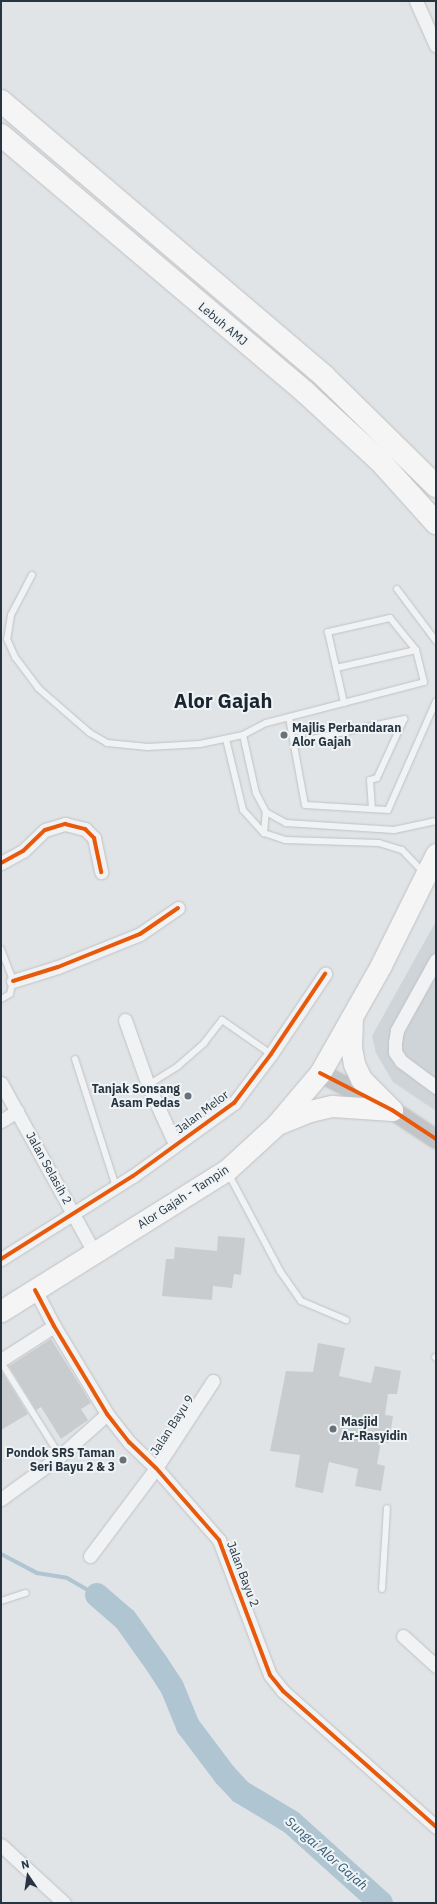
<!DOCTYPE html>
<style>
body{margin:0}
#map{position:relative;width:437px;height:1904px;overflow:hidden;background:#e1e4e6;font-family:"IBM Plex Sans",sans-serif}
div>[style]{position:absolute}
.built>*{inset:0;background:#cfd4d9}
.stream>*{height:4px;margin:-2px;padding:0 2px;transform-origin:2px;border-radius:2px;background:#afc5d2}
.river>*{height:24px;margin:-12px;padding:0 12px;transform-origin:12px;border-radius:12px;background:#afc5d2}
.building>*{inset:0;background:#c9ccce}
.roads{filter:drop-shadow(0 0 1px #bfc2c4) drop-shadow(0 0 1px #bfc2c4)}
.lane>*{height:6px;margin:-3px;padding:0 3px;transform-origin:3px;border-radius:3px;background:#f1f2f3}
.street>*{height:13px;margin:-6.5px;padding:0 6.5px;transform-origin:6.5px;border-radius:6.5px;background:#f1f2f3}
.secondary>*{height:18px;margin:-9px;padding:0 9px;transform-origin:9px;border-radius:9px;background:#c2c5c8}
.primary>*{height:21px;margin:-10.5px;padding:0 10.5px;transform-origin:10.5px;border-radius:10.5px;background:#f5f5f6}
.highway>*{height:22px;margin:-11px;padding:0 11px;transform-origin:11px;border-radius:11px;background:#f5f5f6}
.cycleway>*{height:4px;margin:-2px;padding:0 2px;transform-origin:2px;border-radius:2px;background:#e8590c}
.dots>*{width:11px;height:11px;translate:-50% -50%;box-sizing:border-box;border:2px solid #eef3f6;border-radius:50%}
span{translate:-50% -50%;white-space:nowrap;text-align:center;line-height:1.15;-webkit-text-stroke:4px #eef3f6;paint-order:stroke}
.street-label{font-size:12px;color:#28343f}
.poi-label{font-size:12px;color:#28343f;font-weight:700}
.left{translate:0 -50%;text-align:left}
.right{translate:-100% -50%;text-align:right}
.water-label{font-size:13px;color:#325973;font-style:italic}
.town-label{font-size:20px;color:#1a2530;font-weight:700}
.frame{position:absolute;inset:0;border:2px solid #28343f;pointer-events:none}
.north{position:absolute;left:8px;top:1856px;width:40px;height:40px;-webkit-text-stroke:3px #eef3f6;paint-order:stroke;rotate:347deg;font-size:11px;font-weight:700;line-height:16px;text-align:center;color:#28343f}
.north::after{content:'';display:block;margin:auto;width:14px;height:18px;background:#28343f;clip-path:polygon(50% 0,100% 100%,50% 72%,0 100%)}
</style>
<div id="map">
<div class="built">
<i style="clip-path:polygon(436px 921px,436px 1111px,393px 1082px,376px 1053px,372px 1036px)"></i>
</div>
<div class="stream">
<i style="left:1px;top:1554px;width:41px;rotate:27.8deg"></i>
<i style="left:37px;top:1573px;width:30px;rotate:9deg"></i>
<i style="left:67px;top:1578px;width:34px;rotate:30deg"></i>
</div>
<div class="river">
<i style="left:97px;top:1595px;width:37px;rotate:41deg"></i>
<i style="left:125px;top:1619px;width:55px;rotate:54.6deg"></i>
<i style="left:157px;top:1664px;width:27px;rotate:57deg"></i>
<i style="left:172px;top:1687px;width:42px;rotate:67.7deg"></i>
<i style="left:188px;top:1726px;width:61px;rotate:52.9deg"></i>
<i style="left:225px;top:1775px;width:23px;rotate:47deg"></i>
<i style="left:241px;top:1792px;width:58px;rotate:31deg"></i>
<i style="left:291px;top:1822px;width:121px;rotate:42deg"></i>
</div>
<div class="building">
<i style="clip-path:polygon(218px 1236px,245px 1238px,241px 1275px,234px 1274px,232px 1288px,213px 1286px,212px 1300px,162px 1296px,166px 1259px,174px 1259px,175px 1247px,217px 1251px)"></i>
<i style="clip-path:polygon(51px 1339px,91px 1403px,81px 1409px,88px 1420px,61px 1439px,41px 1407px,36px 1410px,9px 1366px)"></i>
<i style="clip-path:polygon(318px 1343px,345px 1348px,339px 1376px,371px 1383px,375px 1366px,401px 1371px,397px 1394px,388px 1394px,385px 1415px,393px 1416px,389px 1443px,381px 1442px,377px 1464px,385px 1466px,381px 1491px,355px 1486px,358px 1469px,329px 1462px,323px 1493px,295px 1487px,300px 1455px,270px 1451px,286px 1371px,313px 1372px)"></i>
<i style="clip-path:polygon(1px 1370px,28px 1414px,1px 1430px)"></i>
</div>
<div class="roads">
<div class="lane">
<i style="left:32px;top:575px;width:45px;rotate:117.7deg"></i>
<i style="left:11px;top:615px;width:24px;rotate:99deg"></i>
<i style="left:7px;top:639px;width:20px;rotate:66deg"></i>
<i style="left:15px;top:657px;width:39px;rotate:53deg"></i>
<i style="left:38px;top:688px;width:69px;rotate:40.9deg"></i>
<i style="left:90px;top:733px;width:20px;rotate:30deg"></i>
<i style="left:107px;top:743px;width:41px;rotate:5.6deg"></i>
<i style="left:148px;top:747px;width:52px;rotate:-3.3deg"></i>
<i style="left:200px;top:744px;width:44px;rotate:-11.8deg"></i>
<i style="left:243px;top:735px;width:26px;rotate:-28deg"></i>
<i style="left:266px;top:723px;width:163px;rotate:-14.5deg"></i>
<i style="left:424px;top:682px;width:33px;rotate:-104deg"></i>
<i style="left:416px;top:650px;width:41px;rotate:-129.1deg"></i>
<i style="left:390px;top:618px;width:64px;rotate:167.3deg"></i>
<i style="left:328px;top:632px;width:73px;rotate:77.3deg"></i>
<i style="left:397px;top:589px;width:65px;rotate:53.1deg"></i>
<i style="left:336px;top:668px;width:82px;rotate:-12.7deg"></i>
<i style="left:289px;top:718px;width:88px;rotate:79.6deg"></i>
<i style="left:305px;top:805px;width:83px;rotate:3.4deg"></i>
<i style="left:388px;top:810px;width:119px;rotate:-66.2deg"></i>
<i style="left:243px;top:735px;width:59px;rotate:77.4deg"></i>
<i style="left:256px;top:793px;width:21px;rotate:62deg"></i>
<i style="left:266px;top:812px;width:23px;rotate:29deg"></i>
<i style="left:286px;top:823px;width:108px;rotate:3.7deg"></i>
<i style="left:394px;top:830px;width:43px;rotate:-12.1deg"></i>
<i style="left:226px;top:739px;width:73px;rotate:76.5deg"></i>
<i style="left:243px;top:810px;width:31px;rotate:48deg"></i>
<i style="left:264px;top:833px;width:22px;rotate:18deg"></i>
<i style="left:285px;top:840px;width:94px;rotate:1.8deg"></i>
<i style="left:379px;top:843px;width:24px;rotate:17deg"></i>
<i style="left:402px;top:850px;width:30px;rotate:46deg"></i>
<i style="left:294px;top:743px;width:113px;rotate:-12.3deg"></i>
<i style="left:372px;top:809px;width:29px;rotate:-94deg"></i>
<i style="left:370px;top:780px;width:7px;rotate:-16deg"></i>
<i style="left:377px;top:778px;width:65px;rotate:-65.4deg"></i>
<i style="left:264px;top:833px;width:21px;rotate:-85deg"></i>
<i style="left:1px;top:949px;width:34px;rotate:69deg"></i>
<i style="left:13px;top:981px;width:13px;rotate:103deg"></i>
<i style="left:10px;top:994px;width:10px;rotate:151deg"></i>
<i style="left:75px;top:1059px;width:134px;rotate:72.2deg"></i>
<i style="left:148px;top:1085px;width:36px;rotate:-32deg"></i>
<i style="left:178px;top:1066px;width:35px;rotate:-41deg"></i>
<i style="left:204px;top:1043px;width:29px;rotate:-52deg"></i>
<i style="left:222px;top:1020px;width:60px;rotate:34.8deg"></i>
<i style="left:228px;top:1173px;width:111px;rotate:62deg"></i>
<i style="left:280px;top:1271px;width:37px;rotate:55deg"></i>
<i style="left:301px;top:1301px;width:49px;rotate:22.9deg"></i>
<i style="left:435px;top:1357px;width:1px;rotate:45deg"></i>
<i style="left:1px;top:1362px;width:111px;rotate:57.9deg"></i>
<i style="left:382px;top:1589px;width:81px;rotate:-86.5deg"></i>
<i style="left:1px;top:1601px;width:26px;rotate:-18deg"></i>
</div>
<div class="street">
<i style="left:416px;top:1px;width:49px;rotate:66deg"></i>
<i style="left:1px;top:863px;width:25px;rotate:-29deg"></i>
<i style="left:23px;top:851px;width:30px;rotate:-44deg"></i>
<i style="left:45px;top:830px;width:21px;rotate:-17deg"></i>
<i style="left:65px;top:824px;width:21px;rotate:14deg"></i>
<i style="left:85px;top:829px;width:13px;rotate:45deg"></i>
<i style="left:94px;top:838px;width:35px;rotate:78deg"></i>
<i style="left:436px;top:960px;width:80px;rotate:119.1deg"></i>
<i style="left:397px;top:1030px;width:12px;rotate:99deg"></i>
<i style="left:395px;top:1042px;width:10px;rotate:90deg"></i>
<i style="left:395px;top:1052px;width:11px;rotate:56deg"></i>
<i style="left:401px;top:1061px;width:44px;rotate:36.6deg"></i>
<i style="left:13px;top:981px;width:47px;rotate:-17.3deg"></i>
<i style="left:58px;top:967px;width:88px;rotate:-21.9deg"></i>
<i style="left:140px;top:934px;width:46px;rotate:-34.4deg"></i>
<i style="left:125px;top:1020px;width:69px;rotate:70.5deg"></i>
<i style="left:148px;top:1085px;width:65px;rotate:65.4deg"></i>
<i style="left:1px;top:1083px;width:195px;rotate:61.2deg"></i>
<i style="left:1px;top:1121px;width:19px;rotate:-32deg"></i>
<i style="left:1px;top:1259px;width:156px;rotate:-32.2deg"></i>
<i style="left:133px;top:1176px;width:125px;rotate:-35.9deg"></i>
<i style="left:234px;top:1103px;width:61px;rotate:-52.9deg"></i>
<i style="left:271px;top:1054px;width:97px;rotate:-56deg"></i>
<i style="left:35px;top:1290px;width:41px;rotate:62.2deg"></i>
<i style="left:54px;top:1326px;width:103px;rotate:58.9deg"></i>
<i style="left:107px;top:1414px;width:36px;rotate:52deg"></i>
<i style="left:129px;top:1442px;width:37px;rotate:44deg"></i>
<i style="left:156px;top:1468px;width:96px;rotate:48.8deg"></i>
<i style="left:219px;top:1540px;width:144px;rotate:69.3deg"></i>
<i style="left:270px;top:1675px;width:21px;rotate:51deg"></i>
<i style="left:283px;top:1691px;width:205px;rotate:41.6deg"></i>
<i style="left:1px;top:1360px;width:63px;rotate:-32.7deg"></i>
<i style="left:1px;top:1499px;width:73px;rotate:-36.1deg"></i>
<i style="left:60px;top:1456px;width:63px;rotate:-41.8deg"></i>
<i style="left:90px;top:1556px;width:110px;rotate:-53.1deg"></i>
<i style="left:156px;top:1468px;width:104px;rotate:-56.8deg"></i>
<i style="left:403px;top:1636px;width:45px;rotate:42.3deg"></i>
<i style="left:1px;top:1845px;width:86px;rotate:42.6deg"></i>
</div>
<div class="secondary">
<i style="left:320px;top:1073px;width:81px;rotate:27.2deg"></i>
<i style="left:392px;top:1110px;width:53px;rotate:33.4deg"></i>
</div>
<div class="primary">
<i style="left:352px;top:1018px;width:30px;rotate:92deg"></i>
<i style="left:351px;top:1048px;width:16px;rotate:79deg"></i>
<i style="left:354px;top:1064px;width:17px;rotate:65deg"></i>
<i style="left:361px;top:1079px;width:44px;rotate:45deg"></i>
<i style="left:280px;top:1123px;width:32px;rotate:-22deg"></i>
<i style="left:310px;top:1111px;width:23px;rotate:-13deg"></i>
<i style="left:332px;top:1106px;width:60px;rotate:3.8deg"></i>
<i style="left:1px;top:1311px;width:266px;rotate:-32deg"></i>
<i style="left:227px;top:1170px;width:67px;rotate:-42.6deg"></i>
<i style="left:276px;top:1125px;width:68px;rotate:-49.8deg"></i>
<i style="left:320px;top:1073px;width:124px;rotate:-60.5deg"></i>
<i style="left:381px;top:965px;width:124px;rotate:-63.6deg"></i>
</div>
<div class="highway">
<i style="left:1px;top:101px;width:424px;rotate:40.4deg"></i>
<i style="left:324px;top:376px;width:157px;rotate:44.5deg"></i>
<i style="left:1px;top:135px;width:399px;rotate:40.2deg"></i>
<i style="left:306px;top:393px;width:100px;rotate:42.6deg"></i>
<i style="left:380px;top:461px;width:84px;rotate:47.9deg"></i>
</div>
</div>
<div class="cycleway">
<i style="left:1px;top:863px;width:25px;rotate:-29deg"></i>
<i style="left:23px;top:851px;width:30px;rotate:-44deg"></i>
<i style="left:45px;top:830px;width:21px;rotate:-17deg"></i>
<i style="left:65px;top:824px;width:21px;rotate:14deg"></i>
<i style="left:85px;top:829px;width:13px;rotate:45deg"></i>
<i style="left:94px;top:838px;width:35px;rotate:78deg"></i>
<i style="left:13px;top:981px;width:47px;rotate:-17.3deg"></i>
<i style="left:58px;top:967px;width:88px;rotate:-21.9deg"></i>
<i style="left:140px;top:934px;width:46px;rotate:-34.4deg"></i>
<i style="left:320px;top:1073px;width:81px;rotate:27.2deg"></i>
<i style="left:392px;top:1110px;width:53px;rotate:33.4deg"></i>
<i style="left:1px;top:1259px;width:156px;rotate:-32.2deg"></i>
<i style="left:133px;top:1176px;width:125px;rotate:-35.9deg"></i>
<i style="left:234px;top:1103px;width:61px;rotate:-52.9deg"></i>
<i style="left:271px;top:1054px;width:97px;rotate:-56deg"></i>
<i style="left:35px;top:1290px;width:41px;rotate:62.2deg"></i>
<i style="left:54px;top:1326px;width:103px;rotate:58.9deg"></i>
<i style="left:107px;top:1414px;width:36px;rotate:52deg"></i>
<i style="left:129px;top:1442px;width:37px;rotate:44deg"></i>
<i style="left:156px;top:1468px;width:96px;rotate:48.8deg"></i>
<i style="left:219px;top:1540px;width:144px;rotate:69.3deg"></i>
<i style="left:270px;top:1675px;width:21px;rotate:51deg"></i>
<i style="left:283px;top:1691px;width:205px;rotate:41.6deg"></i>
</div>
<div class="dots">
<i style="left:284px;top:735px;background:#697279"></i>
<i style="left:188px;top:1096px;background:#697279"></i>
<i style="left:333px;top:1429px;background:#697279"></i>
<i style="left:123px;top:1460px;background:#697279"></i>
</div>
<div class="street-label">
<span style="left:223px;top:324px;rotate:40deg">Lebuh AMJ</span>
<span style="left:202px;top:1112px;rotate:-37deg">Jalan Melor</span>
<span style="left:49px;top:1168px;rotate:61deg">Jalan Selasih 2</span>
<span style="left:183px;top:1197px;rotate:-33deg">Alor Gajah - Tampin</span>
<span style="left:172px;top:1425px;rotate:-57deg">Jalan Bayu 9</span>
<span style="left:243px;top:1574px;rotate:69deg">Jalan Bayu 2</span>
</div>
<div class="poi-label">
<span class="left" style="left:292px;top:735px">Majlis Perbandaran<br>Alor Gajah</span>
<span class="right" style="left:180px;top:1096px">Tanjak Sonsang<br>Asam Pedas</span>
<span class="left" style="left:341px;top:1429px">Masjid<br>Ar-Rasyidin</span>
<span class="right" style="left:115px;top:1460px">Pondok SRS Taman<br>Seri Bayu 2 &amp; 3</span>
</div>
<div class="water-label">
<span style="left:326px;top:1854px;rotate:41deg">Sungai Alor Gajah</span>
</div>
<div class="town-label">
<span style="left:223px;top:700px">Alor Gajah</span>
</div>
<div class="frame"></div>
<div class="north">N</div>
</div>
